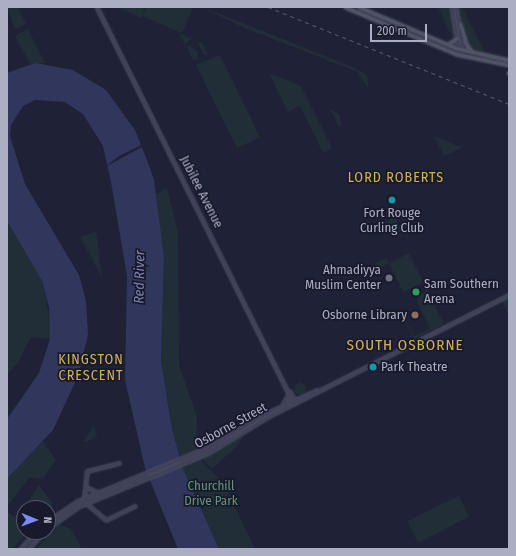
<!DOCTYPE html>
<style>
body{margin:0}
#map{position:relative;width:516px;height:556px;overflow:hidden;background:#1f2236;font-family:"Fira Sans Condensed",sans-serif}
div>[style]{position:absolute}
.green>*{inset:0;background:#212e37}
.round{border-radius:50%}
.water>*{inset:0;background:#30365c}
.pier>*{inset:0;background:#1f2236}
.roads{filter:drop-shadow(0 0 1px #4d4f62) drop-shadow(0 0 1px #4d4f62)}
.secondary>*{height:2.5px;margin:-1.25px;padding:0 1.25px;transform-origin:1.25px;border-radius:1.25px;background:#40425a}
.primary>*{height:3px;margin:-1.5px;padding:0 1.5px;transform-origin:1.5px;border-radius:1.5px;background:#505367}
.rail>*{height:1px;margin-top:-0.5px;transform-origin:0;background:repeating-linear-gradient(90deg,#54576e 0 4px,transparent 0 8px)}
.dots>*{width:11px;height:11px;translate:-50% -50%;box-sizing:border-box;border:2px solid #181a2b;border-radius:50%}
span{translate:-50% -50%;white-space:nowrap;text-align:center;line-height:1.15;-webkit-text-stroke:3.5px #181a2b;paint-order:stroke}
.street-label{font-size:13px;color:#acafc4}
.poi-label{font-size:13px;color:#acafc4}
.right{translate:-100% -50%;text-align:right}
.left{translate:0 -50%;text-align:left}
.park-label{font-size:13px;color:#64947d}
.neighbourhood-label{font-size:14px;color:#d4b157;letter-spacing:1px}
.water-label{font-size:14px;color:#7b83b2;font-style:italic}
.quarter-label{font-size:15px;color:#d4b157;letter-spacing:1px}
.frame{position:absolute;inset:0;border:8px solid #acafc4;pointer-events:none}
.north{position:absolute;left:16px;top:500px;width:40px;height:40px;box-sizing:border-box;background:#181a2b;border:1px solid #535668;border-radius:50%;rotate:91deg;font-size:11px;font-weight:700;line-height:16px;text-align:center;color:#acafc4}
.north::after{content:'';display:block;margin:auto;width:14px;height:18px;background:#7c89f9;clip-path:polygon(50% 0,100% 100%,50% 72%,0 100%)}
.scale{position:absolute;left:370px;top:24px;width:57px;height:18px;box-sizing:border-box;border:2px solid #acafc4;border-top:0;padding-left:5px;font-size:12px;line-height:14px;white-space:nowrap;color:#acafc4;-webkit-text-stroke:3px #181a2b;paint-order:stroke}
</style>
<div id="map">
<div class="green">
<i style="clip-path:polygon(7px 7px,18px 7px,26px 24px,15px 30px)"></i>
<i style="clip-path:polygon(118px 7px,145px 7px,141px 18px)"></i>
<i style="clip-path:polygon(146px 7px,193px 7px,182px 33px,142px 16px)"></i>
<i style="clip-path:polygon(202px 7px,352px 67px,367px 75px,369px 90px,358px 72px,240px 26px)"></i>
<i style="clip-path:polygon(349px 7px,355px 7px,387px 21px,383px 21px)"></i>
<i style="clip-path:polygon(438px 7px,451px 7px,454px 41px,447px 26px)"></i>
<i style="clip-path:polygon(458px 7px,462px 7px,485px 53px,468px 47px)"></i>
<i style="clip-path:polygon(28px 29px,45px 63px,30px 64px,15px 36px)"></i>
<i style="clip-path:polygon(178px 33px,202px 43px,208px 55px,204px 55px,197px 41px,191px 39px,185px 44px)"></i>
<i style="clip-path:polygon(190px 45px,198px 53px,197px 58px,200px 59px,193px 60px,187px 47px)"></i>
<i style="clip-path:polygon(220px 55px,260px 137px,237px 148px,196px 65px)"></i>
<i style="clip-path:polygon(269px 73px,301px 86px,332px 148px,323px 153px,300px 106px,288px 112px)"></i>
<i style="clip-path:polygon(330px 109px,339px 114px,342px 126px,339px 127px)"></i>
<i style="clip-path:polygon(434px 136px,461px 147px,461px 148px,444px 156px)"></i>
<i style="clip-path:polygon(167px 188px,178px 233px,179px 365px,197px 417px,196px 447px,203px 463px,223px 482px,255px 549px,219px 549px,183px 469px,172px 429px,161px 361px,164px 257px,154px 195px)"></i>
<i style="clip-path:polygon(404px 213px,396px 218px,403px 231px,392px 233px,385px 222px)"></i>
<i style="clip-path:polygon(7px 221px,42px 281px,51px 324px,50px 339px,31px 337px,18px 363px,7px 374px)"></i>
<i style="clip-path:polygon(96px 232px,102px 276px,101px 276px,80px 237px)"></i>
<i style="clip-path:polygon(409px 253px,444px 324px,414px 339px,399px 310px,414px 336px,430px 329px,417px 301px,418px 296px,426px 292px,422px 283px,403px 292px,389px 263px,379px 268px,376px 263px,386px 258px,389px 263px)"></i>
<i style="clip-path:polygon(509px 298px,509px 316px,502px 301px)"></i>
<i class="round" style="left:294px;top:383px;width:12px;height:12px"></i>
<i style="clip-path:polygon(94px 426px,97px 437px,86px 442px,84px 441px)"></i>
<i style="clip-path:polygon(244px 435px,237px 446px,212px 469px,201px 458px)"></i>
<i style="clip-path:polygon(43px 441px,56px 460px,42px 479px,30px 477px,7px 506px,8px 478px)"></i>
<i style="clip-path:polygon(39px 485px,52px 503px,51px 510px,24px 508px)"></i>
<i style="clip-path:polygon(459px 496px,469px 517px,418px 543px,407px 521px)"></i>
<i style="clip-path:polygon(24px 508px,24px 532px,28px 532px,12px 549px,7px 549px,7px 511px,14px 517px)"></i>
<i style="clip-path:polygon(59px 524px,71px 529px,82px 549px,36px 549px)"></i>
</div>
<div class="water">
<i style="clip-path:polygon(35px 63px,73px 70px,106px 90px,135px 130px,147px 160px,154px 180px,164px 257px,161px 361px,172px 429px,183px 469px,219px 549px,178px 549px,145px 468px,125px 380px,127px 276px,111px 182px,103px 146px,83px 114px,65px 102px,35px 100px,23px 106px,11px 125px,10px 136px,25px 184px,79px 275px,86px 301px,88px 335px,78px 376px,53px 430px,7px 479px,7px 419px,39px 373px,50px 339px,49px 307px,42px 281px,7px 221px,7px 73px)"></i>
</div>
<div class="pier">
<i style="clip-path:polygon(141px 145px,142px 147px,105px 167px,119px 156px)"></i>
</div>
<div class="roads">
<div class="secondary">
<i style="left:97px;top:7px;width:443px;rotate:63.6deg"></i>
<i style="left:452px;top:7px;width:39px;rotate:81deg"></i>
<i style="left:458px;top:46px;width:8px;rotate:104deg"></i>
<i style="left:456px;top:7px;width:36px;rotate:80deg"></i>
<i style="left:462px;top:42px;width:13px;rotate:103deg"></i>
<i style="left:290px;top:391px;width:11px;rotate:63deg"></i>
<i style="left:283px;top:404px;width:13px;rotate:-61deg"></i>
<i style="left:86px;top:487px;width:12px;rotate:24deg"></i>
<i style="left:84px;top:498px;width:27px;rotate:-84deg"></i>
<i style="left:87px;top:471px;width:33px;rotate:-14deg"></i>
<i style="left:86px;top:503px;width:26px;rotate:40deg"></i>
<i style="left:106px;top:520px;width:32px;rotate:-26deg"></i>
<i style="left:48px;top:521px;width:36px;rotate:-34deg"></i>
<i style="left:78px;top:501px;width:139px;rotate:-22.5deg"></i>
<i style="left:206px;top:448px;width:68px;rotate:-30deg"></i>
<i style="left:265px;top:414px;width:57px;rotate:-24.8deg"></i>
<i style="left:48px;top:528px;width:39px;rotate:-35deg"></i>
<i style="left:80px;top:506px;width:139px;rotate:-22.5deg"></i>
<i style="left:208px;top:453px;width:71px;rotate:-31.2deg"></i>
<i style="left:269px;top:416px;width:269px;rotate:-26.8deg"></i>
<i style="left:20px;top:549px;width:23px;rotate:-47deg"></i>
<i style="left:28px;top:549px;width:23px;rotate:-47deg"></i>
</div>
<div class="primary">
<i style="left:345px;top:7px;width:121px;rotate:22.9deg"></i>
<i style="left:456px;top:54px;width:54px;rotate:11.7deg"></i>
<i style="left:359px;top:7px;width:105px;rotate:22.9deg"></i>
<i style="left:456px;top:48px;width:54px;rotate:12.8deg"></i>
<i style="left:460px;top:24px;width:21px;rotate:73deg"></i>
<i style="left:466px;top:44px;width:10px;rotate:53deg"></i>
<i style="left:448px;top:44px;width:11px;rotate:-34deg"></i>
<i style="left:508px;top:73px;width:1px;rotate:-45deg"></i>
</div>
</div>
<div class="rail">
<i style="left:268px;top:7px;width:260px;rotate:21.9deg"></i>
</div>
<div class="dots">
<i style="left:392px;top:200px;background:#0f9aa8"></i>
<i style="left:389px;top:278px;background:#6b7280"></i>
<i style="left:416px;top:292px;background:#2e9e5b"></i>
<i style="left:415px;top:315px;background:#8d6e63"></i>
<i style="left:373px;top:367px;background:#0f9aa8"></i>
</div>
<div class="street-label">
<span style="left:201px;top:192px;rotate:63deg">Jubilee Avenue</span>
<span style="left:231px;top:426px;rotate:-29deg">Osborne Street</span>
</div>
<div class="poi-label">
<span style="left:392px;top:221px">Fort Rouge<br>Curling Club</span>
<span class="right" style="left:381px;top:278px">Ahmadiyya<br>Muslim Center</span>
<span class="left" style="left:424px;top:292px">Sam Southern<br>Arena</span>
<span class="right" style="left:407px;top:315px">Osborne Library</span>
<span class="left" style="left:381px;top:367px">Park Theatre</span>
</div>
<div class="park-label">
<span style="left:211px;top:494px">Churchill<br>Drive Park</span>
</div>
<div class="neighbourhood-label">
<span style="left:396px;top:178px">LORD ROBERTS</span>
<span style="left:91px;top:368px">KINGSTON<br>CRESCENT</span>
</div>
<div class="water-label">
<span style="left:140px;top:277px;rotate:-89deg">Red River</span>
</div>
<div class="quarter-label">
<span style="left:405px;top:346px">SOUTH OSBORNE</span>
</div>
<div class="frame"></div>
<div class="north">N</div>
<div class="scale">200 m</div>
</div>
